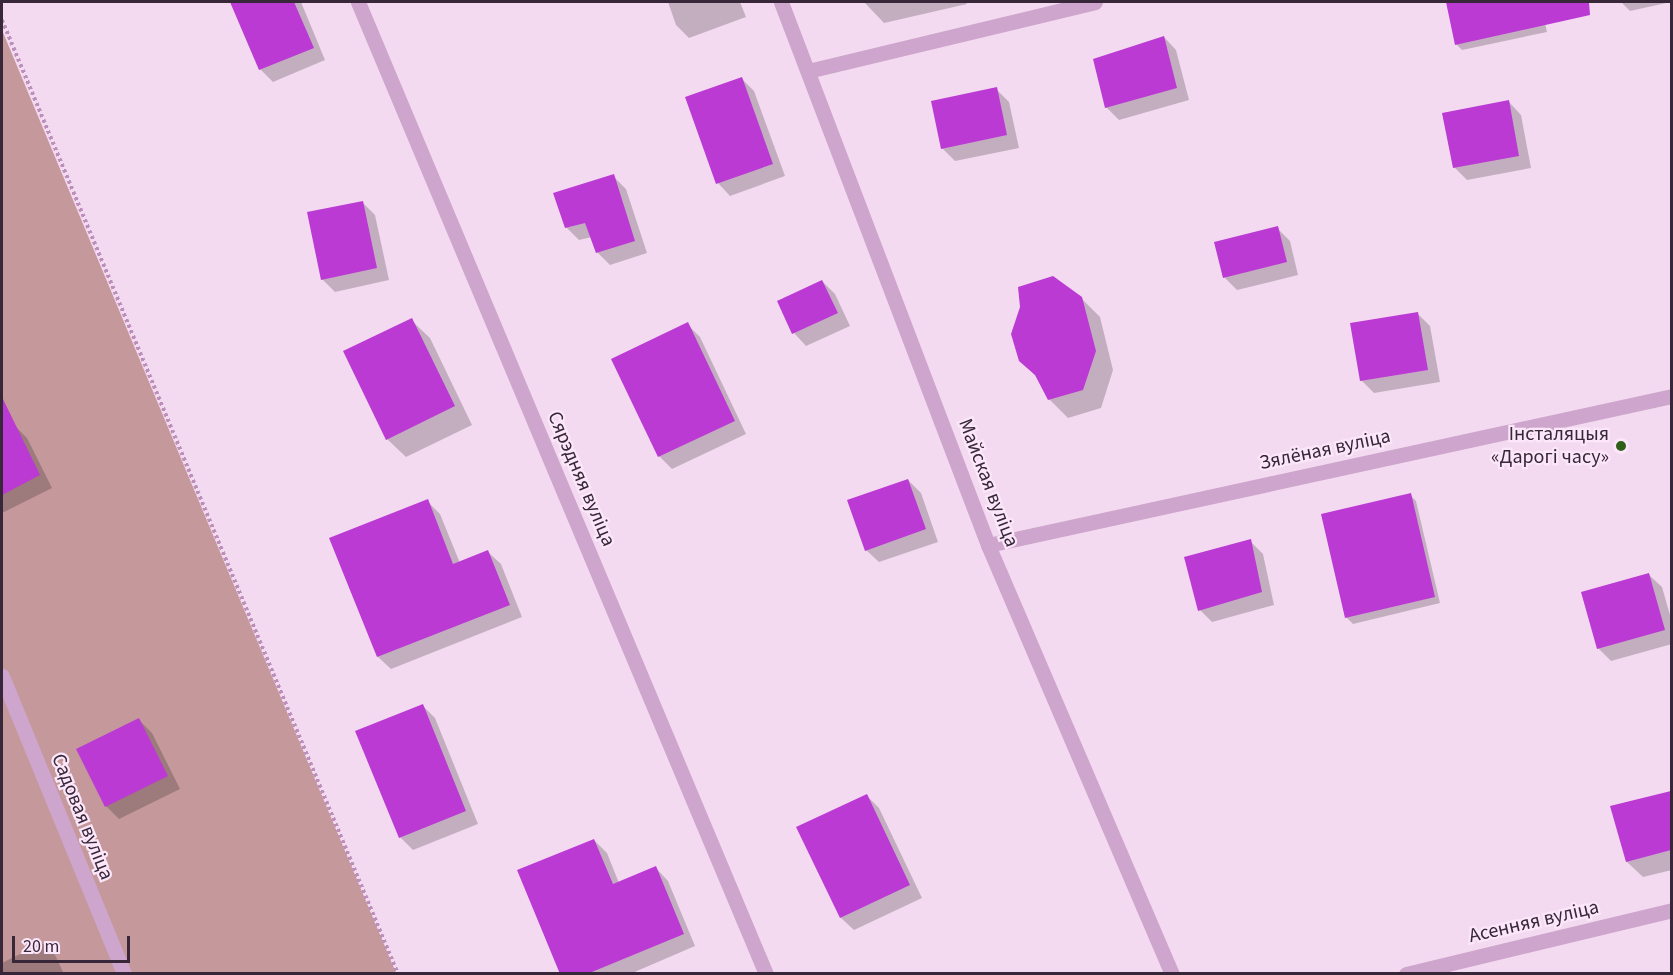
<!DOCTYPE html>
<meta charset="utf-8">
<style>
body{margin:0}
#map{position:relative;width:1673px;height:975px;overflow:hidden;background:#f4daf1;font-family:"Source Sans 3",sans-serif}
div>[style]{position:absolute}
.green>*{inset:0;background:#c5999c}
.shadow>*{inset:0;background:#0003}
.building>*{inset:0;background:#ba3ad3}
.path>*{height:4px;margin-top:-2px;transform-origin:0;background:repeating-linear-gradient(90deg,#ba8fb9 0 3px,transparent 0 6px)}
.street>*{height:15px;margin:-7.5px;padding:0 7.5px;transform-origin:7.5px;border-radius:7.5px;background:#cea5cc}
.dots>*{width:16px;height:16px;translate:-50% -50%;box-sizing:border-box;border:3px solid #fbe7f9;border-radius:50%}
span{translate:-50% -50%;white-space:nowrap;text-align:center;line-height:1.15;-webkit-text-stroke:4.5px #fbe7f9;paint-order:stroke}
.poi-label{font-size:20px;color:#372739}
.right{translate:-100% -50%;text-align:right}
.street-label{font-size:20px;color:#372739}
.frame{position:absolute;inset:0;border:3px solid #372739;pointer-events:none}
.scale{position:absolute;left:12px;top:936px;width:118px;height:27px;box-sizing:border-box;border:3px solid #372739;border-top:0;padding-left:8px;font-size:18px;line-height:21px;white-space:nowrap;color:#372739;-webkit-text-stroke:4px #fbe7f9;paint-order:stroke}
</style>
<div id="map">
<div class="green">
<i style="clip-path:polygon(2px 30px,396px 973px,2px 973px)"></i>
</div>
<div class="shadow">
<i style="clip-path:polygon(232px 2px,301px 2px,325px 60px,273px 82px,260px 69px)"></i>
<i style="clip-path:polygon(668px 2px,740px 2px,746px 17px,689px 38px,676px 25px)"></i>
<i style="clip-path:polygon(864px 2px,966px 2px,967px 4px,884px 23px)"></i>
<i style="clip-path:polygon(1447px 2px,1540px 2px,1547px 32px,1462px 50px,1456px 44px)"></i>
<i style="clip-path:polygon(1621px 2px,1671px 2px,1630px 11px)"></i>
<i style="clip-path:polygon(1164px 37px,1176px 50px,1189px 100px,1119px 120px,1106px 107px)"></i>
<i style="clip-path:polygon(741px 78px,754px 91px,785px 176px,730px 196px,718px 183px)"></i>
<i style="clip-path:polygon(996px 89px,1009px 102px,1019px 148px,955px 161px,942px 148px)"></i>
<i style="clip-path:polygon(1509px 102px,1521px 115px,1531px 168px,1467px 180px,1454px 167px)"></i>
<i style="clip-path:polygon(613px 176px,626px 189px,647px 253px,610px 265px,597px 252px,592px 237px,579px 240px,566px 227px)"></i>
<i style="clip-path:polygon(362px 202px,375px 215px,389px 280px,335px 292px,322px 279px)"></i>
<i style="clip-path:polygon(1277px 228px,1290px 241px,1298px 275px,1237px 290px,1225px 278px)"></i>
<i style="clip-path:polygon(822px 281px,835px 294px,850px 326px,806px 346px,794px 333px)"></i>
<i style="clip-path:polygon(1081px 298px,1100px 317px,1113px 370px,1101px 408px,1068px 418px,1049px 399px,1039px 379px,1021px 361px)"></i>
<i style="clip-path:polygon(1418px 314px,1430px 326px,1440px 382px,1374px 393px,1361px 380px)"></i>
<i style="clip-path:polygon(411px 320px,430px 338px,472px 425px,406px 457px,387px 439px)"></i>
<i style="clip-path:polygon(687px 324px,700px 337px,746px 434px,672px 469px,659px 456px)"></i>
<i style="clip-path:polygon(14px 425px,27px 438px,52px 488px,2px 513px,2px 431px)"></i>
<i style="clip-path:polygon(908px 480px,921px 493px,938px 542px,879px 562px,866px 550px)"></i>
<i style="clip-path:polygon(1410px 495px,1416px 501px,1440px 603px,1353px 624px,1347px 618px,1323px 515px)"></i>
<i style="clip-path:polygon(427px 501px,440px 514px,460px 563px,488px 552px,501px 564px,522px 617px,391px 669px,378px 657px)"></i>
<i style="clip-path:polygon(1250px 541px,1263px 554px,1274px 605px,1212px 622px,1200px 610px)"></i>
<i style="clip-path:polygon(1649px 575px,1662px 587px,1672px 622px,1672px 644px,1611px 661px,1598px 648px)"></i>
<i style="clip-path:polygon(422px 705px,435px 718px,478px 824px,413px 850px,400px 837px)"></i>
<i style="clip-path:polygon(139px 720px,152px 733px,180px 789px,119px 819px,106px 806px)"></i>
<i style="clip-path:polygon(1672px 792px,1672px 870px,1643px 877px,1627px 862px,1612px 807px)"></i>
<i style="clip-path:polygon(867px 796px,879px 808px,922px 898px,854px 930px,841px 918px)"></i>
<i style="clip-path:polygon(594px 840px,607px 853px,619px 883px,656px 868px,668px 881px,695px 946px,630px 974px,561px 974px)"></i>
<i style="clip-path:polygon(42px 943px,55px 955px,64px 974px,2px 974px,2px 963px)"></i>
</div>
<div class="building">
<i style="clip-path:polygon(230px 2px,294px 2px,314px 48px,259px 70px)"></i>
<i style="clip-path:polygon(1446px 2px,1589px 2px,1590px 15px,1455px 45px)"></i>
<i style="clip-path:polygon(1164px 36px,1177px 88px,1105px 108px,1093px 59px)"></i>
<i style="clip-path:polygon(742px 77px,773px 164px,716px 184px,685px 97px)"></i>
<i style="clip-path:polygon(997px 87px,1007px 135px,941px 149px,931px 101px)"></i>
<i style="clip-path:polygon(1509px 100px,1519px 156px,1453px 168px,1442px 113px)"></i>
<i style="clip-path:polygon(614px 174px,635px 241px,596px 253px,585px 223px,565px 228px,553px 193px)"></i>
<i style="clip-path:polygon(363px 201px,377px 268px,321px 280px,307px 212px)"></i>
<i style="clip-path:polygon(1278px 226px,1287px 262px,1223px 278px,1214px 242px)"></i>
<i style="clip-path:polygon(1053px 276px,1082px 297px,1096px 351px,1083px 390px,1048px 400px,1035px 375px,1019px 361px,1011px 334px,1020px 307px,1018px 287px)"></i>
<i style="clip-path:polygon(822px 280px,838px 313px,792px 334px,777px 301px)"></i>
<i style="clip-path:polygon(1418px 312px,1428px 370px,1360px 381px,1350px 323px)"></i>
<i style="clip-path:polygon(412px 318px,455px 406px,386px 440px,343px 351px)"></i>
<i style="clip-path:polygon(688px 322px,735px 421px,658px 457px,611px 359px)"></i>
<i style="clip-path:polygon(2px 397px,40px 475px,2px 495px)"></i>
<i style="clip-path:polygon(908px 479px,926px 529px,865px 551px,847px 500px)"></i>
<i style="clip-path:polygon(1411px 493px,1435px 597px,1345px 618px,1321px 514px)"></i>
<i style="clip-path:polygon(428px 499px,453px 564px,488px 550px,510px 605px,377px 657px,329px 538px)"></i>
<i style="clip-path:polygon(1251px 539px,1262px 592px,1198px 611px,1184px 557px)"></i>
<i style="clip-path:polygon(1649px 573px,1665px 630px,1597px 649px,1581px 592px)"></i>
<i style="clip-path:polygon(423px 704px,466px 811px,399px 838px,355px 731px)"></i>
<i style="clip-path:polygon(139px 718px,168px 776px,105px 807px,76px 749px)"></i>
<i style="clip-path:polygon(1671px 791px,1671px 850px,1626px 862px,1610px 806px)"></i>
<i style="clip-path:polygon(867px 794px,910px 885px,840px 918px,796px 827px)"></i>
<i style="clip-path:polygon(594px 839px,613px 884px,656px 866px,684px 934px,587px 974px,560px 974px,517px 870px)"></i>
</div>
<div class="path">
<i style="left:2px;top:20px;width:1033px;rotate:67.46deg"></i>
</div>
<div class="street">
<i style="left:358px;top:2px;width:1054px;rotate:67.23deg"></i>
<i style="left:781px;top:2px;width:581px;rotate:69.13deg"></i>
<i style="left:988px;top:545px;width:467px;rotate:66.8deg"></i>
<i style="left:808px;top:71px;width:295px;rotate:-13.5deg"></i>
<i style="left:988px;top:545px;width:700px;rotate:-12.29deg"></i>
<i style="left:2px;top:676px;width:322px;rotate:67.7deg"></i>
<i style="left:1406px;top:974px;width:274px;rotate:-13.5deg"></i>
</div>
<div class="dots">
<i style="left:1621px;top:446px;background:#305f18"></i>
</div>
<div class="poi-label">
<span class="right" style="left:1609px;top:446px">Інсталяцыя<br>«Дарогі часу»</span>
</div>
<div class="street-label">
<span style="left:1325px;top:450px;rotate:-12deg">Зялёная вуліца</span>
<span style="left:581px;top:479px;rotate:67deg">Сярэдняя вуліца</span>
<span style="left:988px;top:483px;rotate:69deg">Майская вуліца</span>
<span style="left:82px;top:817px;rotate:68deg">Садовая вуліца</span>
<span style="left:1534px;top:922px;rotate:-13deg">Асенняя вуліца</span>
</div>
<div class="frame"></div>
<div class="scale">20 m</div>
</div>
